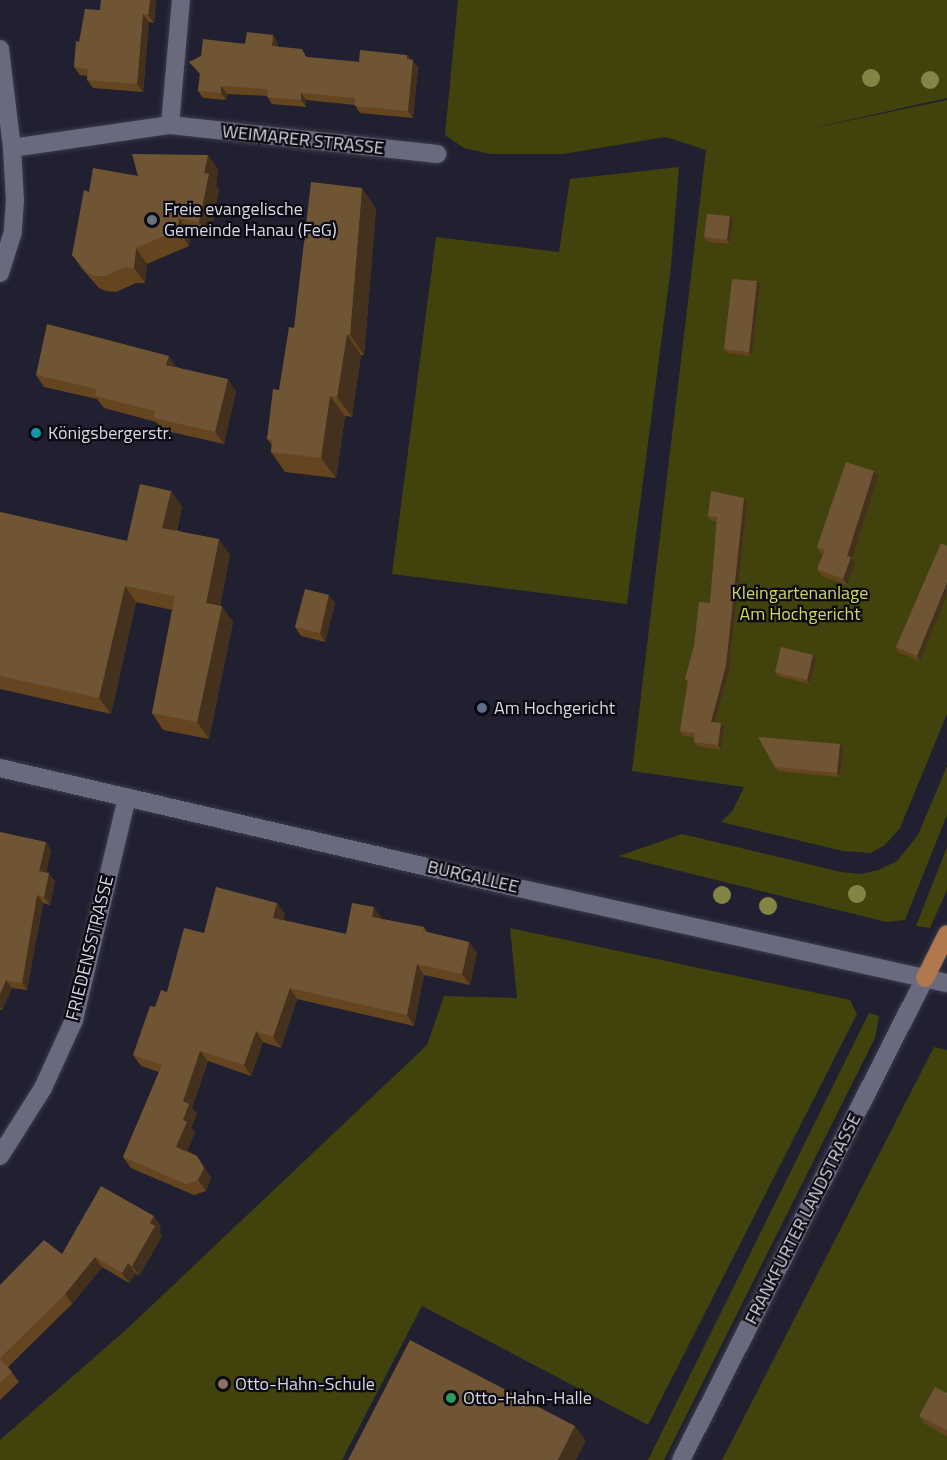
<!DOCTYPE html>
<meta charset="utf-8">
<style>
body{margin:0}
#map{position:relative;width:947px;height:1460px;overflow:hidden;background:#202031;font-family:"Titillium Web",sans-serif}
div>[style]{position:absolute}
.green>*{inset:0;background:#41420c}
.roads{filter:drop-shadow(0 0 2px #3b3b4a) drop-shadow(0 0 2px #3b3b4a)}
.minor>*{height:18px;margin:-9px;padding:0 9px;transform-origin:9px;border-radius:9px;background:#6a6a7f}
.tertiary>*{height:18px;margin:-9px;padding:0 9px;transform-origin:9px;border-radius:9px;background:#6a6a7f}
.secondary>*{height:18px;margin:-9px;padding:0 9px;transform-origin:9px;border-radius:9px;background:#6a6a7f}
.trunk>*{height:18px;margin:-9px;padding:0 9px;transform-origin:9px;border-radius:9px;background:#b0784c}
.trees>*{width:18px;height:18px;margin:-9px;border-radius:50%;background:#838445}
.wall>*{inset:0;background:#64451f}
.shaded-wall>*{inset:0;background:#43301d}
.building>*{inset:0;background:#705534}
.dots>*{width:16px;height:16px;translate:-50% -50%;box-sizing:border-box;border:3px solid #0b0a12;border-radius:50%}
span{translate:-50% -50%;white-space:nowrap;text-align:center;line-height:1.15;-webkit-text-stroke:4.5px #0b0a12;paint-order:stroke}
.street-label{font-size:18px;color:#d8d8e5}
.poi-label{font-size:18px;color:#d8d8e5}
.left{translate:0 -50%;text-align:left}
.park-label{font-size:18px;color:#d4d655}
</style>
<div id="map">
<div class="green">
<i style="clip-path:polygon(458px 0,947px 0,947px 98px,804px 130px,947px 100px,947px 714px,900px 828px,885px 845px,871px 853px,843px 851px,721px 822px,733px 810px,744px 787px,632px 771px,706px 150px,666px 137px,563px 154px,490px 154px,464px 148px,445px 135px)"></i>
<i style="clip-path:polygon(679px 167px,671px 267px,627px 604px,392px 574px,436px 237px,559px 252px,570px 179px)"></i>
<i style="clip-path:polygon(947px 766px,947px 815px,905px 920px,886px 922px,619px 856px,682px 834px,841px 872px,861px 874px,878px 870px,897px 861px,918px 835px)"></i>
<i style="clip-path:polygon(947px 847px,947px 890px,930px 928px,916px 926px)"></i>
<i style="clip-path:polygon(510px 928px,850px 1000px,857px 1014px,648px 1425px,422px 1306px,342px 1460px,0 1460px,0 1440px,129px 1327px,427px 1045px,444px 996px,517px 998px)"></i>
<i style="clip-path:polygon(869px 1013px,879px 1016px,875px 1038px,664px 1460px,648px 1460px)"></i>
<i style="clip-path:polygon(934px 1047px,947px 1050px,947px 1460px,722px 1460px)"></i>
</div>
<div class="roads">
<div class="minor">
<i style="left:0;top:49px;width:100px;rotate:83.1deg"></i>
<i style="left:12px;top:148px;width:52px;rotate:86.7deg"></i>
<i style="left:15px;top:200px;width:32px;rotate:94deg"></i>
<i style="left:13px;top:232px;width:43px;rotate:107.6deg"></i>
<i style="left:170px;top:125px;width:125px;rotate:-85deg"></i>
<i style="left:12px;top:148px;width:160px;rotate:-8.3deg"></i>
<i style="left:170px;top:125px;width:269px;rotate:6.2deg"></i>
<i style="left:0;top:1156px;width:80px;rotate:-57.7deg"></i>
<i style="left:43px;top:1088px;width:75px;rotate:-65.5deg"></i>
<i style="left:74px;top:1020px;width:229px;rotate:-76.6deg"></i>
</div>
<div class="tertiary">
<i style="left:0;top:768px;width:522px;rotate:13.05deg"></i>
<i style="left:509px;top:886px;width:449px;rotate:12.5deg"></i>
</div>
<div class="secondary">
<i style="left:681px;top:1460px;width:540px;rotate:-63.15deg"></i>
</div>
<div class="trunk">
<i style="left:925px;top:978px;width:49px;rotate:-63.4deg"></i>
</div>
</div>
<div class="trees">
<i style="left:871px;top:78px"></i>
<i style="left:930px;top:80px"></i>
<i style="left:857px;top:894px"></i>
<i style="left:722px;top:895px"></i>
<i style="left:768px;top:906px"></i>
</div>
<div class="wall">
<i style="clip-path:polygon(156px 0,154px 23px,149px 22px,143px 92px,93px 88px,87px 80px,88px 76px,80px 75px,74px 67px,79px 42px,100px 10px)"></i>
<i style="clip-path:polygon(273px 35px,278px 43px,278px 47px,308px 57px,359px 62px,407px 55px,418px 67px,413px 118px,360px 113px,355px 105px,306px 100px,306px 107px,272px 104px,267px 96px,227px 94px,226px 100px,203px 98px,198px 91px,200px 74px,189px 62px,201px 56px)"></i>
<i style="clip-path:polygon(208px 155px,218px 170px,216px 185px,219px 190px,210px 238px,190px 234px,189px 246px,147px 264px,145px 283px,136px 283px,116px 292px,106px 291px,99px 288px,83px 270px,72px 255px,89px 192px)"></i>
<i style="clip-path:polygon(362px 188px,376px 209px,364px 355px,361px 355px,352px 417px,345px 416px,336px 478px,285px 472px,271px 452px,272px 445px,267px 439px,294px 328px)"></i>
<i style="clip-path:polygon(733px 220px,730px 244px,707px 242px,704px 237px)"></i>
<i style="clip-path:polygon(760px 286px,752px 356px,727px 353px,724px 349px)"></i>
<i style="clip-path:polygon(177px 367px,236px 391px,224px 444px,162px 430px,156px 422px,104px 408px,97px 399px,44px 387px,36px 375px)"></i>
<i style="clip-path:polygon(874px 471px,878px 477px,852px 559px,855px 563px,847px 585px,822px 576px,817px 569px,823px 554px,821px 553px,817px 547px)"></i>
<i style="clip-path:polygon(171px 491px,182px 507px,177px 530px,230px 555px,220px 606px,233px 622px,209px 739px,163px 730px,152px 713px,172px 610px,136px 602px,111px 714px,0 689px,0 512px,127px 541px)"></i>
<i style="clip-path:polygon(744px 498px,747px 503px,729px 670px,715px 722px,721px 723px,724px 727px,721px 750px,697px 746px,694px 742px,694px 737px,683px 736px,680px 731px,688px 683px,685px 679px,710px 603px,717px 521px,711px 521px,708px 516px)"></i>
<i style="clip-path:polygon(947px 546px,920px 661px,898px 652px,896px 647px)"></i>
<i style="clip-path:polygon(335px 603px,325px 642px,301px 636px,295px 627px)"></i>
<i style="clip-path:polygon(816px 659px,810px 684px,778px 676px,775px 672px)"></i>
<i style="clip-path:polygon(840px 744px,843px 748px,840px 777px,778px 771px,775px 767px)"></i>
<i style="clip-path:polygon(0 832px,51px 850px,46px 873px,55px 881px,50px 905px,43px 903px,27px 990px,12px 988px,2px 1010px,0 1010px)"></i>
<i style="clip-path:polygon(285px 913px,283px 920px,346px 934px,382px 918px,381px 919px,424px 927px,427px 932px,469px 942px,477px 953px,470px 985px,424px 975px,414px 1026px,297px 999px,281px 1048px,263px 1042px,251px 1076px,208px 1061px,192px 1108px,197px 1114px,191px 1128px,195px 1132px,187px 1151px,197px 1156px,211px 1178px,206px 1191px,194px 1195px,131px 1168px,123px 1157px,159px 1072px,141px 1066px,133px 1055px,167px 992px,204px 933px)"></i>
<i style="clip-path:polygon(161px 1226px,159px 1231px,162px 1236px,139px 1276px,135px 1273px,129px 1283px,102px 1267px,72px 1304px,8px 1367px,19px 1382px,0 1400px,0 1285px,62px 1254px)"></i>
<i style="clip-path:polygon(947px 1393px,947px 1436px,925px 1424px,919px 1416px)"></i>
</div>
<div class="shaded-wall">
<i style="clip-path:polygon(150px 0,156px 0,154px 23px,148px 15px)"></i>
<i style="clip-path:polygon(143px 14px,149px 22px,143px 92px,137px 84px)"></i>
<i style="clip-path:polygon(273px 35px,278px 43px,277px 53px,272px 46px)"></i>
<i style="clip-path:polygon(407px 55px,418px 67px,413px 118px,408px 111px)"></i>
<i style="clip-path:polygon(221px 86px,227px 94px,226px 100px,221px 93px)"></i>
<i style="clip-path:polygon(301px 93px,306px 100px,306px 107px,301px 100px)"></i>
<i style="clip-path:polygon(208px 155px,218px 170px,216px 185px,219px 190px,210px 238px,199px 222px,204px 173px)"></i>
<i style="clip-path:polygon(362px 188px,376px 209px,364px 355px,350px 335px)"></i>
<i style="clip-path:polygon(730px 216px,733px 220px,730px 244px,727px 240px)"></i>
<i style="clip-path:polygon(179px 218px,190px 234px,189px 246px,178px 230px)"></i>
<i style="clip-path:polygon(136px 248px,147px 264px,145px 283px,134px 268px)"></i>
<i style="clip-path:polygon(757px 281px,760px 286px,752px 356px,749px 352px)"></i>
<i style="clip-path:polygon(347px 334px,361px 355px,352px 417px,337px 397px)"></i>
<i style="clip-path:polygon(169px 356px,177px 368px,166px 365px)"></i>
<i style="clip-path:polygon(228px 379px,236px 391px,224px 444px,215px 432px)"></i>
<i style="clip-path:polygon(330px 396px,345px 416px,336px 478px,321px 458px)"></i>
<i style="clip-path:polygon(874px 471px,878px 477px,852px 559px,855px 563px,847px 585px,843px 579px,847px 556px)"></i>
<i style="clip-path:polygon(171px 491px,182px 507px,173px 544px,162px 528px)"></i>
<i style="clip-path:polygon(744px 498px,747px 503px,729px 670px,714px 726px,711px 722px)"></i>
<i style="clip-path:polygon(219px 539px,230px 555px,217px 619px,206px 603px)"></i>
<i style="clip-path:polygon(947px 583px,947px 595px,920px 661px,917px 656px)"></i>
<i style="clip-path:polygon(125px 586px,136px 602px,111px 714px,99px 698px)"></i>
<i style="clip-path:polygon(329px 595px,335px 603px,325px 642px,320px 633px)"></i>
<i style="clip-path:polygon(222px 606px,233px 622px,209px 739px,197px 722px)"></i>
<i style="clip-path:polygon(813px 655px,816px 659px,810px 684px,807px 680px)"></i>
<i style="clip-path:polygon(721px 723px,724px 727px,721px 750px,718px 745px)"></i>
<i style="clip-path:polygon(840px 744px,843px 748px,840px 777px,837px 773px)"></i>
<i style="clip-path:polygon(46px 842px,51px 850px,45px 879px,39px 871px)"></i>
<i style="clip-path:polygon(49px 873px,55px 881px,50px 905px,44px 897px)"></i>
<i style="clip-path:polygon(37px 895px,43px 903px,27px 990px,22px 983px)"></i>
<i style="clip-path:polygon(277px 903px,285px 913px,281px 929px,273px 918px)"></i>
<i style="clip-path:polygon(374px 907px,382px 918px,380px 928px,372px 917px)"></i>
<i style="clip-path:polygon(469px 942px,477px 953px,470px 985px,462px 974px)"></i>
<i style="clip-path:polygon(417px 964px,424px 975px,414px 1026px,407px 1015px)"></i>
<i style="clip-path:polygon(6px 980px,12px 988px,2px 1010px,0 1007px,0 994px)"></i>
<i style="clip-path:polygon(290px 988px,297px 999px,281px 1048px,273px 1037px)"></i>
<i style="clip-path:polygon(256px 1031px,263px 1042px,251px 1076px,244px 1065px)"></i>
<i style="clip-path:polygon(200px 1051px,208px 1061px,192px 1108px,197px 1114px,191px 1128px,195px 1132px,184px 1158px,176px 1147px,183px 1120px,183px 1101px)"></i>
<i style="clip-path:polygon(197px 1156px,211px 1178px,206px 1191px,198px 1180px)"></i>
<i style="clip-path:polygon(154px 1216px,161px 1226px,159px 1231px,162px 1236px,139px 1276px,132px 1266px,150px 1223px)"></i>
<i style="clip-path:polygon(95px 1257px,102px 1267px,72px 1304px,65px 1294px)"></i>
<i style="clip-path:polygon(128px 1263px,135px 1273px,129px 1283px,122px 1273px)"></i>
<i style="clip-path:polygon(575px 1426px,586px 1441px,576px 1460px,558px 1460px)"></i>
</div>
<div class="building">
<i style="clip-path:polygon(101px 0,150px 0,148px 15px,143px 14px,137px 84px,87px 80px,88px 69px,74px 67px,76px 41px,79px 42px,85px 9px,100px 10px)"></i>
<i style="clip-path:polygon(247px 32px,273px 35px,272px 46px,302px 49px,306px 57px,359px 62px,360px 50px,407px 55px,407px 59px,413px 60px,408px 111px,355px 106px,355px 98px,301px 93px,301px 100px,267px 97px,268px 89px,221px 86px,221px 93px,198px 91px,200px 73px,189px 62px,201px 56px,203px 39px,245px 44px)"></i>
<i style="clip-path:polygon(132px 154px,208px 155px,204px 173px,209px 174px,199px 222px,179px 218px,178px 230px,136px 248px,134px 268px,125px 267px,105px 276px,96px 276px,88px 273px,72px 255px,84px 190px,89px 192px,93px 168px,138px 176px)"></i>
<i style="clip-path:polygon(311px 182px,362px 188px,350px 335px,347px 334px,337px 397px,330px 396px,321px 458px,271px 452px,272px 440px,267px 439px,273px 389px,279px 390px,289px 327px,294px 328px)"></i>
<i style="clip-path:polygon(707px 214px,730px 216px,727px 240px,704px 237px)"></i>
<i style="clip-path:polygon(732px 279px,757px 281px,749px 352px,724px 349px)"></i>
<i style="clip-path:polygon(47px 324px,169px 356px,166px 365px,228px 379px,215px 432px,154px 418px,155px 411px,95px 396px,97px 389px,36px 375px)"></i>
<i style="clip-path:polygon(846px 462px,874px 471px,847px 556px,851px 557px,843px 579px,817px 569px,825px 550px,817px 547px)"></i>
<i style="clip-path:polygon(140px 484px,171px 491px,162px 528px,219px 539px,206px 603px,222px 606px,197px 722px,152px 713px,175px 596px,125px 586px,99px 698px,0 676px,0 512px,127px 541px)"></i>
<i style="clip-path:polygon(711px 491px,744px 498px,726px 666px,711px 722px,721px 723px,718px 745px,694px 742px,695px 733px,680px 731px,688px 680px,685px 679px,694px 646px,699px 602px,710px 603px,717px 517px,708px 516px)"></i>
<i style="clip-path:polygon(941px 543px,947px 546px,947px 583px,917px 656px,896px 647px)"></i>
<i style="clip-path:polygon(305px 589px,329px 595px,320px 633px,295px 627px)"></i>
<i style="clip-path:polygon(781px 647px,813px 655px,807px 680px,775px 672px)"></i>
<i style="clip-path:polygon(758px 737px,840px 744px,837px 773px,775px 767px)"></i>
<i style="clip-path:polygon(0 832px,46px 842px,39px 871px,49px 873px,44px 897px,37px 895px,22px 983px,6px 980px,0 994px)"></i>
<i style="clip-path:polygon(216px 887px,277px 903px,273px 918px,346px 934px,352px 903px,374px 907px,372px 917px,424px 927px,423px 931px,469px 942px,462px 974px,417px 964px,407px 1015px,290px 988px,273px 1037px,256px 1031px,244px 1065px,200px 1051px,183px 1101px,189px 1104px,183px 1120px,187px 1122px,176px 1147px,197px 1156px,204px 1168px,198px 1180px,186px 1184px,123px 1157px,162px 1065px,133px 1055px,150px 1006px,155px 1007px,161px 990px,167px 992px,184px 928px,204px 933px)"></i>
<i style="clip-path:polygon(101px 1186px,154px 1216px,150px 1223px,155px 1226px,132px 1266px,128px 1263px,122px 1273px,95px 1257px,65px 1294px,0 1358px,0 1285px,44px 1240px,62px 1254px)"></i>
<i style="clip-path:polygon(410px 1340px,575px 1426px,558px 1460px,348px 1460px)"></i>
<i style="clip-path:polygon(0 1359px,12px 1372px,0 1383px)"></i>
<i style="clip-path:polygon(935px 1387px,947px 1393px,947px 1430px,919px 1416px)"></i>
</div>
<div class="dots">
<i style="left:152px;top:220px;background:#6b7280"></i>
<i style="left:36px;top:433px;background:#0f9aa8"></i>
<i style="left:482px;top:708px;background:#5c6f8a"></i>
<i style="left:223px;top:1384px;background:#8d6e63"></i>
<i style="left:451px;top:1398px;background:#2e9e5b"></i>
</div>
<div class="street-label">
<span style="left:303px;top:140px;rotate:6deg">WEIMARER STRASSE</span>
<span style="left:473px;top:877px;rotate:13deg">BURGALLEE</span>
<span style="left:90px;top:948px;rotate:-76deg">FRIEDENSSTRASSE</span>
<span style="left:803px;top:1219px;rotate:-63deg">FRANKFURTER LANDSTRASSE</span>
</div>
<div class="poi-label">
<span class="left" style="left:164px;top:220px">Freie evangelische<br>Gemeinde Hanau (FeG)</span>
<span class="left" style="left:48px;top:433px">Königsbergerstr.</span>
<span class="left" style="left:494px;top:708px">Am Hochgericht</span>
<span class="left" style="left:235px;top:1384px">Otto-Hahn-Schule</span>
<span class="left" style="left:463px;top:1398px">Otto-Hahn-Halle</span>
</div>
<div class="park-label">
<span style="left:800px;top:604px">Kleingartenanlage<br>Am Hochgericht</span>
</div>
</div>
